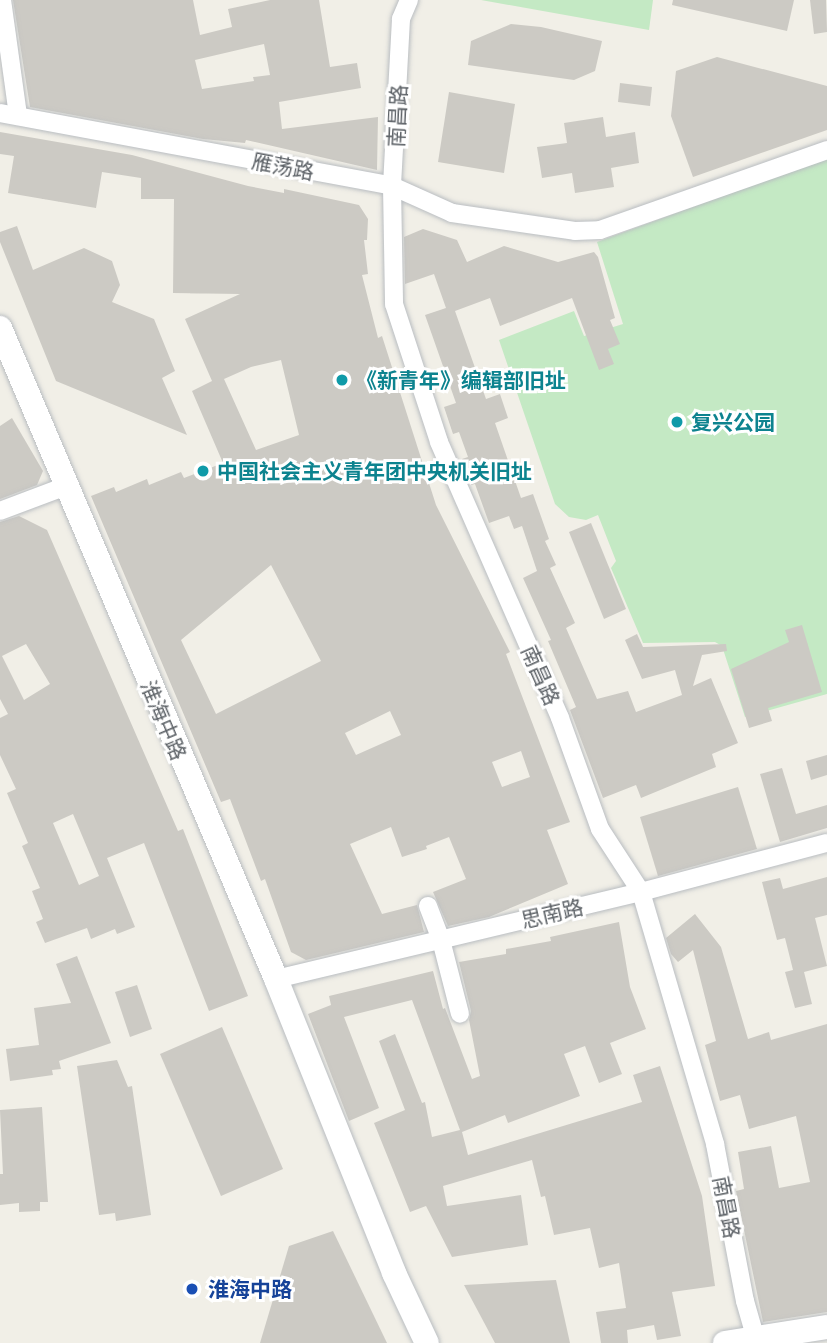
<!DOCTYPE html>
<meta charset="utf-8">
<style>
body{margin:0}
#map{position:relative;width:827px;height:1343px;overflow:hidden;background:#f1efe7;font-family:"Golos Text","Noto Sans SC",sans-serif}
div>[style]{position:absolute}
.green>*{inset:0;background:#c4e9c4}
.building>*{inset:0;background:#cccac4}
.roads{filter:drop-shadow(0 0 2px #b9bdc1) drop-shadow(0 0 2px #b9bdc1)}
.street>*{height:18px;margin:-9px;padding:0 9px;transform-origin:9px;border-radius:9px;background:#fff}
.secondary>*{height:24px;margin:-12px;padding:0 12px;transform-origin:12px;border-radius:12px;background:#fff}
.dots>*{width:19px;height:19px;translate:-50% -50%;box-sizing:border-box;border:4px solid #fff;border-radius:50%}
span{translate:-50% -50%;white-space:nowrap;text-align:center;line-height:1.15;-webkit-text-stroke:6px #fff;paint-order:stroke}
.street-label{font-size:21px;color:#5e6368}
.culture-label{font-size:21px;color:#0d838f;font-weight:700}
.left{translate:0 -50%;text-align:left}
.transit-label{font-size:21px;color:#164399;font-weight:700}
</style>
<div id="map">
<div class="green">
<i style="clip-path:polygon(481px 0,653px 0,649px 30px)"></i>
<i style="clip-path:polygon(827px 158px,827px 694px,745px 717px,722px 646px,715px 642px,643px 643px,611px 568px,616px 561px,598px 515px,586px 520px,569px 517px,555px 504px,499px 340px,574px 311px,584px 336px,623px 324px,597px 242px)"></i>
</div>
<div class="building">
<i style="clip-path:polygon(evenodd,13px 0,193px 0,200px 35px,232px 27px,228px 9px,270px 0,319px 0,330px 67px,357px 63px,361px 88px,279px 102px,282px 129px,378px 117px,377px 170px,246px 140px,245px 143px,203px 139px,30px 107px,13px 0,264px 44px,270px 75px,253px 77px,254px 81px,202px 89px,195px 60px,264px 44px)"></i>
<i style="clip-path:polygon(673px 0,794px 0,787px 31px,672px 5px)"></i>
<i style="clip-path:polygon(810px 0,826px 0,827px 32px,814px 34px)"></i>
<i style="clip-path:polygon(511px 24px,541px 27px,602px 41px,595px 71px,574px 80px,468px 65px,471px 41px)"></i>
<i style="clip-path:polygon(717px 57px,827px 86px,827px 130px,693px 177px,671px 116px,676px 71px)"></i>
<i style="clip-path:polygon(620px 83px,652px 87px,650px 106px,618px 102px)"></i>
<i style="clip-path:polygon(449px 92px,515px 104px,504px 173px,438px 162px)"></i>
<i style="clip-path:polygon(603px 117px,606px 137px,635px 132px,639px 163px,611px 168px,614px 187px,575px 193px,572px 173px,542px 178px,537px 147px,567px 143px,564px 123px)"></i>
<i style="clip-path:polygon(evenodd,0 132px,132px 155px,248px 186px,284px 193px,284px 189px,359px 205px,368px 219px,367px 240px,364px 240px,368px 274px,362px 275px,378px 338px,382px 336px,436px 505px,510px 652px,506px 654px,570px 822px,547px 830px,568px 884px,489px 917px,448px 926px,433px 892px,466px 879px,449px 837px,426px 846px,427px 849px,402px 857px,391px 827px,350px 844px,382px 914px,417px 905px,424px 932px,306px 960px,291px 952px,265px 879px,261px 881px,230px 799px,221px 802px,91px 496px,114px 487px,116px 492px,147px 479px,149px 485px,181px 472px,184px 478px,223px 463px,192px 391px,212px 381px,185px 319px,240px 294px,173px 293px,174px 199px,141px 199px,141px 178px,102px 172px,96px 208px,8px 193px,14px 156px,0 154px,0 132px,281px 360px,299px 435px,256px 450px,224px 379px,251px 367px,281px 360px,0 132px,271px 565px,321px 661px,216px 714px,181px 640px,271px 565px,0 132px,390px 711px,401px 735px,356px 755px,345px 733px,390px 711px,0 132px,521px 751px,530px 777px,502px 787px,492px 762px,521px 751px)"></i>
<i style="clip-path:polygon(17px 226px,33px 270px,84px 248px,112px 261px,120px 285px,112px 302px,154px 319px,175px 371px,162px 378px,187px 435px,56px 381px,0 242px,0 232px)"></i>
<i style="clip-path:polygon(423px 229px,457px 240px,467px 262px,504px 246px,558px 262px,594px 252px,598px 257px,615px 318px,610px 320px,620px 344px,608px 349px,614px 364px,599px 370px,572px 298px,500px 326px,490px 298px,455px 311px,486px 399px,500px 394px,508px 418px,495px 423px,521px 498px,533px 494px,549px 539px,545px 541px,556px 565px,550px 568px,575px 623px,566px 628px,597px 699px,628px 691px,636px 712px,682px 695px,675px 670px,642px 679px,625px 640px,637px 634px,643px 647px,726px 644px,727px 651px,702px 655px,693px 686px,711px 678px,738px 743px,712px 754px,716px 767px,641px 798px,636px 785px,603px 798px,570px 710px,576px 707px,548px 641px,551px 640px,523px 578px,537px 571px,522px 526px,514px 529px,509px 516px,489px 523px,475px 484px,471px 485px,462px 459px,468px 457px,459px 432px,453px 434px,444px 407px,456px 403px,425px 315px,446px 308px,434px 274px,405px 284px,404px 237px)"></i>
<i style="clip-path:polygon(12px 418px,43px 471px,37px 485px,0 499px,0 426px)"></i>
<i style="clip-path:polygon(evenodd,19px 516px,47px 530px,178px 831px,183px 829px,248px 996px,209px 1011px,144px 843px,107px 858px,135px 927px,117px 934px,115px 929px,91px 939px,87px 928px,45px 943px,36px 922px,43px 919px,32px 891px,40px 888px,22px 846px,28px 843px,7px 793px,16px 789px,0 755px,0 718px,8px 714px,0 699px,0 522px,19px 516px,26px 644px,50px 684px,24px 700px,2px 656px,26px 644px,19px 516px,73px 814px,99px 876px,79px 885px,53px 823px,73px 814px)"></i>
<i style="clip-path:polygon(591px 523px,626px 609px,604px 619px,569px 532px)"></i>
<i style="clip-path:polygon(802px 625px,822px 692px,768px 708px,772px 721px,749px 728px,731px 669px,789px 642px,785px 630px)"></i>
<i style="clip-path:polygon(827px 755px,827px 775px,811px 780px,806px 761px)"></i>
<i style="clip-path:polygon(782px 768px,796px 814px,827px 805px,827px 828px,780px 842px,760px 774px)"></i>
<i style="clip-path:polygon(738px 787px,757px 849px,658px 876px,640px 817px)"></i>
<i style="clip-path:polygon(827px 877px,827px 915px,815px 918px,827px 966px,804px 972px,812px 1004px,795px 1008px,785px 972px,793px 970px,785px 938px,777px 940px,762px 882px,780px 878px,783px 889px)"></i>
<i style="clip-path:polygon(695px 914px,721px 947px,748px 1039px,769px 1032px,771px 1040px,827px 1024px,827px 1312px,763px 1322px,736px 1191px,744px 1189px,738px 1152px,771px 1146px,779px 1188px,810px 1182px,796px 1116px,749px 1129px,740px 1095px,720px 1101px,705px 1045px,716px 1041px,693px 950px,678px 962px,671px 954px,666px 938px)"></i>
<i style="clip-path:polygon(619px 922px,630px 987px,646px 1029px,610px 1043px,622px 1074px,599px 1083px,585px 1046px,564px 1054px,580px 1096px,508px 1123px,505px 1115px,462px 1132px,468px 1155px,642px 1102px,633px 1075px,660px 1066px,702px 1196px,715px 1286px,672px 1292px,681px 1336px,657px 1340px,654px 1325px,627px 1330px,628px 1343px,601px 1343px,596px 1312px,626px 1308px,619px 1263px,599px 1268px,590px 1228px,554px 1235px,545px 1196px,541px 1197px,532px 1160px,443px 1186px,447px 1206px,521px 1195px,528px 1245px,452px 1257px,426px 1206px,410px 1212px,374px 1123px,405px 1110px,379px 1041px,395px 1034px,422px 1103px,425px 1102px,432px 1137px,460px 1130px,412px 1000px,344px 1017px,379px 1108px,349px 1121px,308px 1014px,331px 1005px,329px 996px,433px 971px,443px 1009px,445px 1008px,472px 1079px,480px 1076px,469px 1020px,471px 1011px,459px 962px,506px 954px,506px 949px,551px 941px,550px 937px)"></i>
<i style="clip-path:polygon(77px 956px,111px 1043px,59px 1061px,61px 1069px,52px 1070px,53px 1075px,10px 1081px,6px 1049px,39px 1045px,34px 1008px,71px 1003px,56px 964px)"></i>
<i style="clip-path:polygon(137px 985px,152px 1029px,130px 1037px,115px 992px)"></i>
<i style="clip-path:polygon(222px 1027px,283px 1169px,221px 1196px,160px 1054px)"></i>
<i style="clip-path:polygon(117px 1060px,128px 1087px,132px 1086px,151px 1215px,116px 1221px,115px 1213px,99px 1215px,77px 1066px)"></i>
<i style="clip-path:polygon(42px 1107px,48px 1202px,40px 1202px,40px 1211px,19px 1212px,19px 1203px,0 1205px,0 1174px,3px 1174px,0 1110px)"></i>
<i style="clip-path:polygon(333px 1231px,387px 1343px,260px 1343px,289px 1246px)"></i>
<i style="clip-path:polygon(556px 1280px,570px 1343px,495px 1343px,464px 1285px)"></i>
</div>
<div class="roads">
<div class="street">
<i style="left:2px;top:0;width:116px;rotate:82.1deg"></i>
<i style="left:409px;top:0;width:21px;rotate:113deg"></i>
<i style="left:401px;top:19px;width:167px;rotate:93.1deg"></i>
<i style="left:392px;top:186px;width:118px;rotate:89deg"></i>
<i style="left:394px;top:304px;width:145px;rotate:71.9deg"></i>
<i style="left:439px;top:442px;width:301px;rotate:66.3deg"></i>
<i style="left:560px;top:718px;width:118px;rotate:70.2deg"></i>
<i style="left:600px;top:829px;width:75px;rotate:56.9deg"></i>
<i style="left:641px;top:892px;width:263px;rotate:73.6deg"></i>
<i style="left:715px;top:1144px;width:160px;rotate:79.2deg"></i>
<i style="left:745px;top:1301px;width:44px;rotate:74.1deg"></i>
<i style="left:0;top:113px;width:399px;rotate:10.5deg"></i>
<i style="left:392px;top:186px;width:66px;rotate:24.2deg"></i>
<i style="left:452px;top:213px;width:124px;rotate:8.3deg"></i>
<i style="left:575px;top:231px;width:25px;rotate:-2deg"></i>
<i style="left:600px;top:230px;width:241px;rotate:-19.4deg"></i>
<i style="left:0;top:511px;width:71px;rotate:-20.7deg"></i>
<i style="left:428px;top:906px;width:36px;rotate:69deg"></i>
<i style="left:441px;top:940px;width:76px;rotate:75.6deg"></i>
<i style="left:276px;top:979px;width:375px;rotate:-13.4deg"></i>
<i style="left:641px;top:892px;width:192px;rotate:-14.8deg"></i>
</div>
<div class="secondary">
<i style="left:0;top:328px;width:707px;rotate:67.02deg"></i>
<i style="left:276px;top:979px;width:317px;rotate:68.1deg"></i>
<i style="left:394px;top:1273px;width:77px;rotate:64.8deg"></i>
<i style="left:725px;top:1343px;width:103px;rotate:-8.9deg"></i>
</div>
</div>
<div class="dots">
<i style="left:342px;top:380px;background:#0f9aa8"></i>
<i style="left:677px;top:422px;background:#0f9aa8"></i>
<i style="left:203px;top:471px;background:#0f9aa8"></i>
<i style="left:192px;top:1289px;background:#1a4fb4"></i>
</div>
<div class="street-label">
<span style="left:397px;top:116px;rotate:-87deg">南昌路</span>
<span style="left:283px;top:166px;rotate:11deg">雁荡路</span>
<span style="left:541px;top:675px;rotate:66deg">南昌路</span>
<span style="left:164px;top:720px;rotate:67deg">淮海中路</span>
<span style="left:552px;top:913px;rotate:-13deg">思南路</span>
<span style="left:727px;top:1207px;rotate:79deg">南昌路</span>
</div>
<div class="culture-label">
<span class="left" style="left:356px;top:380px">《新青年》编辑部旧址</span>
<span class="left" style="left:691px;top:422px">复兴公园</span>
<span class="left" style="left:217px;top:471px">中国社会主义青年团中央机关旧址</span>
</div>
<div class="transit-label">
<span class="left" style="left:208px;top:1289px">淮海中路</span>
</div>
</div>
